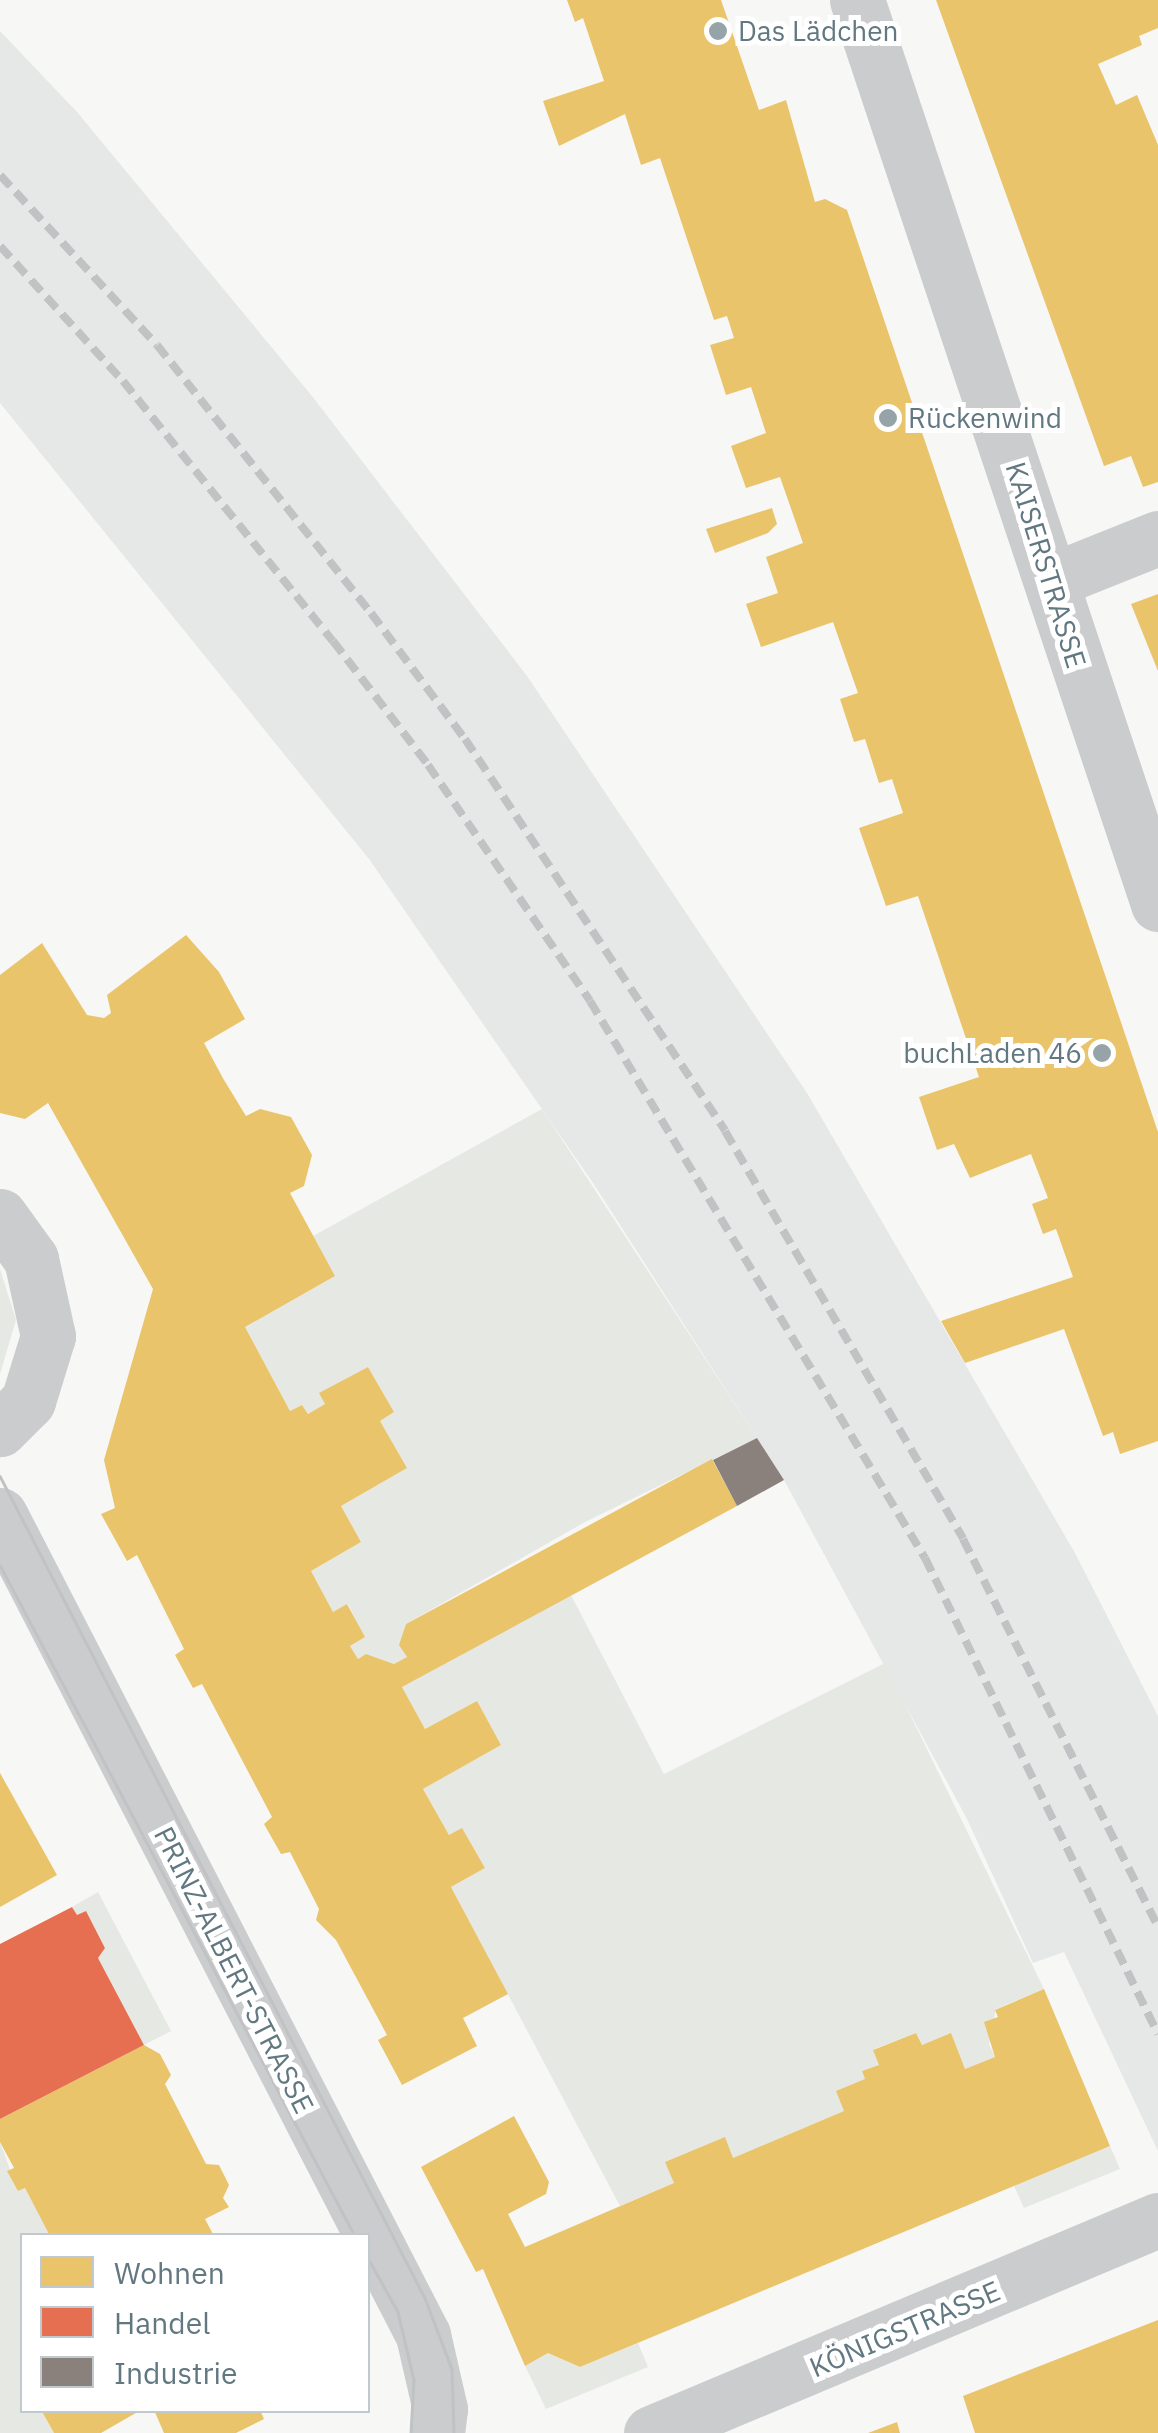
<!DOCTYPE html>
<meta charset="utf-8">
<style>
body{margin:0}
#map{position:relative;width:1158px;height:2433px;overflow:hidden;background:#f7f7f6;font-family:"IBM Plex Sans",sans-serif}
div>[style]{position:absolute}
.built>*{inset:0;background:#e6e7e7}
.green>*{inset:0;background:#e6e9e3}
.homes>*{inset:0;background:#e9c46a}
.shops>*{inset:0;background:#e76f51}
.industry>*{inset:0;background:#8a817c}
.minor>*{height:55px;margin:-27.5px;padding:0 27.5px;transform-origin:27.5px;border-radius:27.5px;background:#cbcccd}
.tram>*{height:2.5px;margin:-1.25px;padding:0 1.25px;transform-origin:1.25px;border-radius:1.25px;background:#c1c2c3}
.rail>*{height:8px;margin-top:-4px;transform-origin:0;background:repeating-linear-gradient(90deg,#c1c2c3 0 15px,transparent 0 23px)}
.dots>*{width:28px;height:28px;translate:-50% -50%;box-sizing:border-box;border:5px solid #fff;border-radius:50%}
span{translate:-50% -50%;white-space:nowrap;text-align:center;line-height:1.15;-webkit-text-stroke:10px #fff;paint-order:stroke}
.poi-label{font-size:28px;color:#627881}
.left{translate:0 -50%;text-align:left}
.right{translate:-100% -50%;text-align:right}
.street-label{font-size:28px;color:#627881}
.legend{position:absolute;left:20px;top:2233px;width:350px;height:180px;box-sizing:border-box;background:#fff;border:2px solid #c0c9cd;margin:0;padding:12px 18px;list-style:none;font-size:30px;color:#627881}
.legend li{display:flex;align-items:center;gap:20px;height:50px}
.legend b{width:50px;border:2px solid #c0c9cd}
</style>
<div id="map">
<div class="built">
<i style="clip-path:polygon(0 31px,77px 112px,312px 396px,527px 676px,807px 1093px,1075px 1553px,1158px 1716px,1158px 2151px,1064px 1952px,1033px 1963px,967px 1819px,784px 1480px,593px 1183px,369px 859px,0 403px)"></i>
</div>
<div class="green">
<i style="clip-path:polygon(542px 1109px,757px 1438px,585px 1522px,406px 1624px,400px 1645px,407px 1657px,394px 1664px,366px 1654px,358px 1659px,350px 1646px,364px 1637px,348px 1604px,333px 1612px,311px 1571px,361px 1542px,341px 1506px,407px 1468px,380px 1421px,394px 1412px,368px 1367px,320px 1393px,325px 1404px,308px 1414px,302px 1405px,290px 1411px,245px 1327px,335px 1276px,313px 1236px)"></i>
<i style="clip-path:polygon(0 1269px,16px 1320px,0 1374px)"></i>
<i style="clip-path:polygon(571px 1595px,664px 1774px,885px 1663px,1044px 1989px,996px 2009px,989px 2044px,995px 2057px,965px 2069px,950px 2034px,922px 2045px,916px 2033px,874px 2049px,879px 2065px,862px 2071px,865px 2079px,844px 2111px,733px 2158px,666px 2162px,674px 2183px,620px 2206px,451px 1887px,485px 1868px,462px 1829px,449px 1835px,423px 1789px,501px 1745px,477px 1702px,425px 1729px,402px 1687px)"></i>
<i style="clip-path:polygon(98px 1892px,171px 2031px,144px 2045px,98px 1958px,105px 1947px,86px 1911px,77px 1915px,72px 1907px)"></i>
<i style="clip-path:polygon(0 2142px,18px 2191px,25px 2188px,50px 2235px,22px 2236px,22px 2410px,41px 2411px,54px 2433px,0 2433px)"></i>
<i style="clip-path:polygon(1110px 2146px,1120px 2169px,1024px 2208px,1014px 2186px)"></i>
<i style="clip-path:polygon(638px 2343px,648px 2367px,546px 2409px,525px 2366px,548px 2353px,580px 2367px)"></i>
</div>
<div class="homes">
<i style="clip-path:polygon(567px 0,721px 0,759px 110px,786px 100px,815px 202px,825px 199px,847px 210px,1158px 1132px,1158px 1441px,1120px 1454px,1113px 1432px,1103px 1436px,1064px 1329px,965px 1363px,941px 1321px,1073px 1277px,1056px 1229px,1043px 1234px,1032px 1204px,1048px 1198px,1031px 1154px,970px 1178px,954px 1144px,937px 1150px,919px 1097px,979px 1077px,918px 896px,886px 906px,859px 828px,903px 813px,892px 779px,879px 783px,865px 739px,854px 742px,840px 699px,858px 693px,833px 622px,761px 647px,746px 604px,778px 593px,766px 557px,803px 543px,780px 477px,746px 488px,731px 446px,766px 433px,751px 387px,726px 395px,710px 345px,734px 338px,727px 316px,714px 320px,660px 158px,641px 165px,625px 114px,559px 146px,543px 101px,604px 81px,583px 18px,575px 22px)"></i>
<i style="clip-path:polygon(936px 0,1158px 0,1158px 28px,1139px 36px,1142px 45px,1098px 64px,1116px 105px,1137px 95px,1158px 145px,1158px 482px,1143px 487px,1131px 456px,1104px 466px)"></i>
<i style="clip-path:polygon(772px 508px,777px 524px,768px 533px,715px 553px,706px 529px)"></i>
<i style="clip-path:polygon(1158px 594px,1158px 671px,1131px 604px)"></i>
<i style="clip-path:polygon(186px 935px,219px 972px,245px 1019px,204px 1043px,224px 1080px,246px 1116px,260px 1109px,291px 1117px,312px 1155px,304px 1186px,290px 1193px,335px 1276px,245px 1327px,290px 1411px,302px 1405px,308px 1414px,325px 1404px,319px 1393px,368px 1367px,394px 1412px,380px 1421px,407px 1468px,341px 1506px,361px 1542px,311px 1571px,333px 1612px,347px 1604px,365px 1637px,350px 1646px,358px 1659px,366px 1654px,394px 1664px,407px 1657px,399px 1645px,406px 1624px,712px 1459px,737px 1506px,402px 1687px,425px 1729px,477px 1701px,501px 1745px,423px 1789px,449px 1835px,462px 1828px,485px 1868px,451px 1887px,508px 1994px,463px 2018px,477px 2046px,402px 2085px,378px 2040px,387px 2035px,336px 1940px,316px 1920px,319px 1909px,290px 1852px,281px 1854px,264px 1824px,272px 1817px,202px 1684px,193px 1688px,175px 1655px,184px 1649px,137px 1555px,127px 1561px,101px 1514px,115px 1508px,104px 1460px,153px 1289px,48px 1103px,25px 1119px,0 1113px,0 975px,42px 943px,87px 1015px,104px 1018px,111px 1013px,107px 995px)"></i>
<i style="clip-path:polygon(0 1773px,57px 1875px,0 1907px)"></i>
<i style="clip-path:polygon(1044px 1989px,1110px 2146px,580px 2367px,548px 2353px,525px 2366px,483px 2269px,476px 2272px,421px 2167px,514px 2116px,549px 2182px,546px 2194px,508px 2214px,525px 2247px,674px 2183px,665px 2162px,725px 2137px,733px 2158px,844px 2111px,836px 2091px,865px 2079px,862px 2071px,879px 2065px,873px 2050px,916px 2033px,922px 2045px,951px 2033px,965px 2069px,995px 2057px,984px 2022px,998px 2017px,995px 2010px)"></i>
<i style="clip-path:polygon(144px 2045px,160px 2054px,171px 2075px,165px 2084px,206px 2164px,219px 2165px,229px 2185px,223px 2198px,229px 2207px,205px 2219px,214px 2236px,50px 2236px,25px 2188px,18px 2191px,7px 2171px,14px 2168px,0 2142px,0 2119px)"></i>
<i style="clip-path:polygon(1158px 2320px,1158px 2433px,975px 2433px,963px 2396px)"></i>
<i style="clip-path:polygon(41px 2410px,141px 2410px,101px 2433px,54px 2433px)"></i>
<i style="clip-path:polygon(154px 2410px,260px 2410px,264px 2419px,236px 2433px,164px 2433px)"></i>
<i style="clip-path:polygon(897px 2422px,900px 2433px,868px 2433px)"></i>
</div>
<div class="shops">
<i style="clip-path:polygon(72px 1907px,77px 1915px,86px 1911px,105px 1948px,98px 1958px,144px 2045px,0 2119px,0 1944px)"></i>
</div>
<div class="industry">
<i style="clip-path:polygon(757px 1438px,784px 1480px,737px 1506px,713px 1460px)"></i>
</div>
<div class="minor">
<i style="left:857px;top:0;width:953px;rotate:71.58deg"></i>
<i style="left:1053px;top:580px;width:113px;rotate:-21.8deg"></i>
<i style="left:0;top:1216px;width:53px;rotate:54.2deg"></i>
<i style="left:31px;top:1259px;width:79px;rotate:77.6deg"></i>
<i style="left:48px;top:1336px;width:68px;rotate:107.1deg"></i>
<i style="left:28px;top:1401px;width:40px;rotate:135deg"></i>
<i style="left:0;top:1515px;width:923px;rotate:62.71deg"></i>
<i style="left:423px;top:2335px;width:76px;rotate:77.1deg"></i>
<i style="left:440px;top:2409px;width:24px;rotate:97deg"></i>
<i style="left:651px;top:2433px;width:550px;rotate:-22.79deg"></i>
</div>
<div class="tram">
<i style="left:0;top:1476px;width:925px;rotate:62.66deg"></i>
<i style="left:425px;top:2298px;width:76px;rotate:69.2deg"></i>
<i style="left:452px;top:2369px;width:64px;rotate:88.2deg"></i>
<i style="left:0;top:1565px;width:759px;rotate:62.12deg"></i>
<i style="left:368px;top:2258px;width:62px;rotate:60.9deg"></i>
<i style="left:398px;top:2312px;width:70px;rotate:76.8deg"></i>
<i style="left:414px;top:2380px;width:53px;rotate:93.2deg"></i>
</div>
<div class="rail">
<i style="left:0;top:175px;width:231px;rotate:47.3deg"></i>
<i style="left:157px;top:345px;width:343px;rotate:51.4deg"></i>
<i style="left:371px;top:613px;width:157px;rotate:53.3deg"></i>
<i style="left:465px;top:739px;width:470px;rotate:56.4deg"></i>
<i style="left:725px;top:1131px;width:472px;rotate:59.7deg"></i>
<i style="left:963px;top:1539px;width:433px;rotate:63.3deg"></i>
<i style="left:0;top:246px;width:183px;rotate:47.7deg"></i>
<i style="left:123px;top:381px;width:334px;rotate:51.1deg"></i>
<i style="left:333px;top:641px;width:156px;rotate:52.5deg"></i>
<i style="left:428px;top:765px;width:286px;rotate:55.5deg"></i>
<i style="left:590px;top:1001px;width:650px;rotate:58.98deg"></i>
<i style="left:925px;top:1558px;width:530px;rotate:63.92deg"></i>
</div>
<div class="dots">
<i style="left:718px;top:31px;background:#96a4aa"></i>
<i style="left:888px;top:418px;background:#96a4aa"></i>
<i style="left:1102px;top:1053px;background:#96a4aa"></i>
</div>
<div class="poi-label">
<span class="left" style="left:738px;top:31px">Das Lädchen</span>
<span class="left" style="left:908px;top:418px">Rückenwind</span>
<span class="right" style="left:1082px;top:1053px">buchLaden 46</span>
</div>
<div class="street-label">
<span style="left:1046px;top:565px;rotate:73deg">KAISERSTRASSE</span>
<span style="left:234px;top:1970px;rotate:63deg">PRINZ-ALBERT-STRASSE</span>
<span style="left:905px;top:2329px;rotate:-23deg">KÖNIGSTRASSE</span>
</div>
<ul class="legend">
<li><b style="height:28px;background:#e9c46a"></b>Wohnen</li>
<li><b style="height:28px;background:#e76f51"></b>Handel</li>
<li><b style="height:28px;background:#8a817c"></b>Industrie</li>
</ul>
</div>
